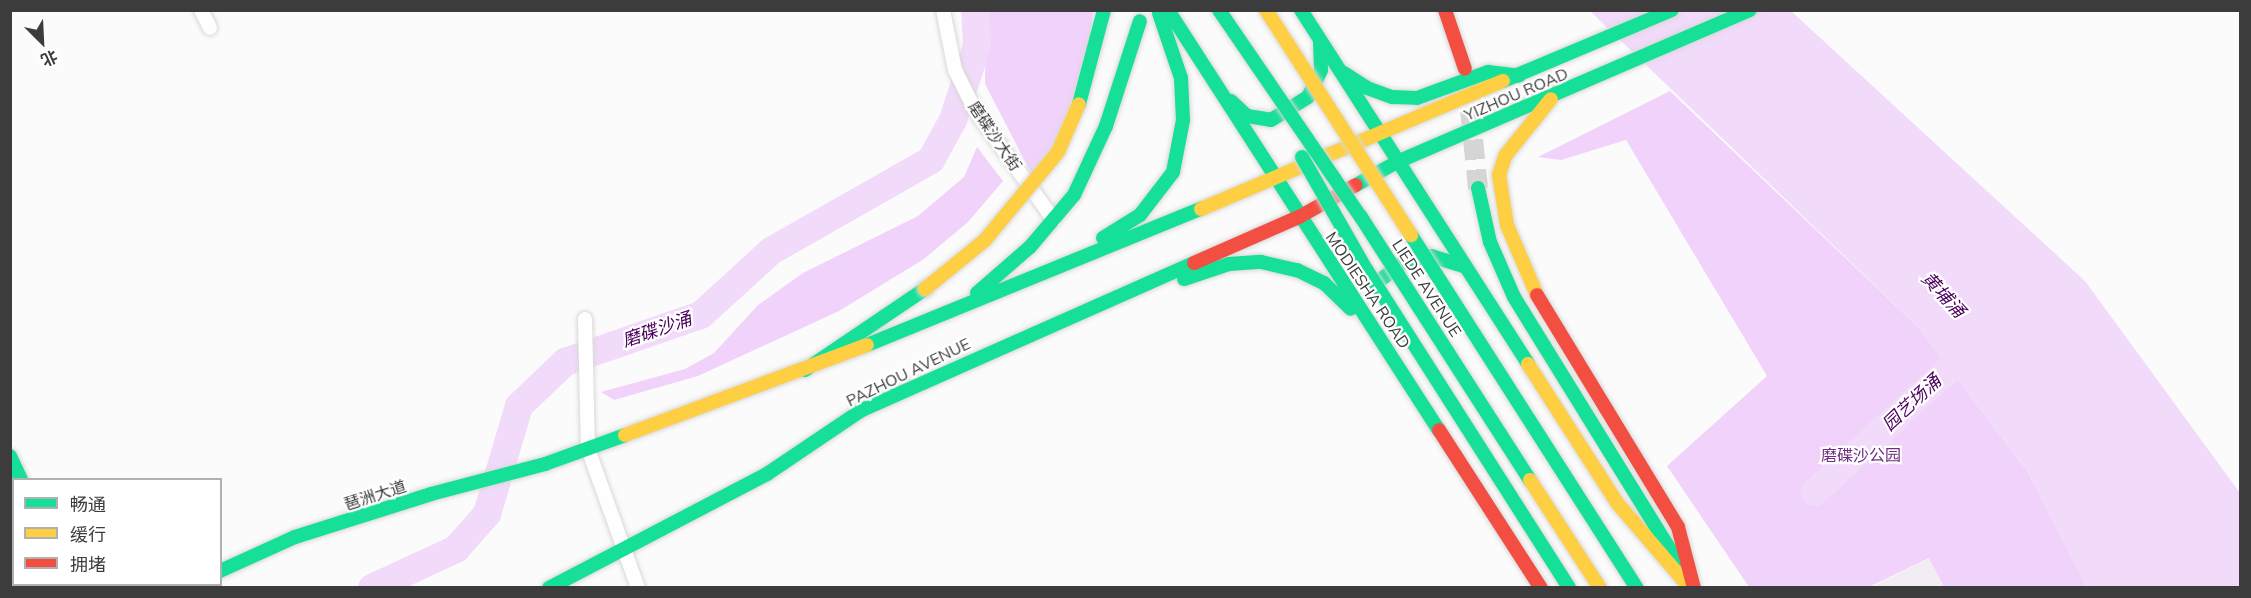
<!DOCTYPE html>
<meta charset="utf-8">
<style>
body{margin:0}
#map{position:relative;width:2251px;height:598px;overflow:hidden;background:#fcfbfc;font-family:Mulish,"Noto Sans SC",sans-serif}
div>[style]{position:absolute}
.built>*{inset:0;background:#f1edf2}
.green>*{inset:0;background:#f1d2fb}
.water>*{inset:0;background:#f2dafa}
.river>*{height:28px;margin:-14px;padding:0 14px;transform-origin:14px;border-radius:14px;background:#f2dafa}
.secondary-tunnel>*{height:20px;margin-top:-10px;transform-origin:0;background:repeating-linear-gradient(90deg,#d6d5d6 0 20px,transparent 0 30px)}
.roads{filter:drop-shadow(0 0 2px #d8d8d8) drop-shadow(0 0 2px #d8d8d8)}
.street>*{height:14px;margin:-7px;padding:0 7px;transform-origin:7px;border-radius:7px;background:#fffeff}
.fast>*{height:14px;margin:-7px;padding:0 7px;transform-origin:7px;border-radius:7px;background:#16e098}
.slow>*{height:14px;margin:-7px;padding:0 7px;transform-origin:7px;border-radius:7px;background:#ffcf43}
.jam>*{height:14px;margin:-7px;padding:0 7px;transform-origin:7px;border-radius:7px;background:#f24e42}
.bridges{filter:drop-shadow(0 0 2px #d8d8d8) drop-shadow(0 0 2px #d8d8d8)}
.fast-bridge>*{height:14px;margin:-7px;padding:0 7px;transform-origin:7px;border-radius:7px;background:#16e098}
.slow-bridge>*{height:14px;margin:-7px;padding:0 7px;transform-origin:7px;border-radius:7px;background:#ffcf43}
span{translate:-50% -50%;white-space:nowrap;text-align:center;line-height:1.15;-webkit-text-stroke:4.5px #fff;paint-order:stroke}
.street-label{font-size:16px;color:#3d3c3d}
.park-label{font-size:16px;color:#6e2c82}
.water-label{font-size:18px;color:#4c015e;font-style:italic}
.frame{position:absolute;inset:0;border:12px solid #3d3c3d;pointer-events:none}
.legend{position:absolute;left:12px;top:478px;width:210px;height:108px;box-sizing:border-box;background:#fff;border:2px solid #b1b1b1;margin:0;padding:8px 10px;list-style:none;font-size:18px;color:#3d3c3d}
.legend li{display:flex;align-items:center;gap:12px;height:30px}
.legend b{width:30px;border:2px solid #b1b1b1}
.north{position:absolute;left:12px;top:12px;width:60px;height:60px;-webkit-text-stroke:4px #fff;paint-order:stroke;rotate:156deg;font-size:16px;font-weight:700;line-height:24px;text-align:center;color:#3d3c3d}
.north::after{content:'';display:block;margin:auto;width:21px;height:27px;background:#3d3c3d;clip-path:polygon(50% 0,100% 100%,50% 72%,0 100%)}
</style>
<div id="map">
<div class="built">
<i style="clip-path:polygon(1930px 558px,1944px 587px,1869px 588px)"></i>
</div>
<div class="green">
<i style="clip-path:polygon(986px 11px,1093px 11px,1090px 45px,1057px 145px,1031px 173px,985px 84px)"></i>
<i style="clip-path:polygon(1670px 91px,1918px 327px,2028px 472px,2087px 587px,1944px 587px,1929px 558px,1869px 587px,1749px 587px,1667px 466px,1767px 376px,1626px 140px,1561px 160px,1538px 157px)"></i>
<i style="clip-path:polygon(977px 147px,1003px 181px,968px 222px,924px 259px,839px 311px,698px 376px,614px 400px,601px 392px,685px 369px,714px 353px,758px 305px,803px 273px,918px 216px,964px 177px)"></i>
</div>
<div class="water">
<i style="clip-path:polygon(1590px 11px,1791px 11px,2085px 281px,2240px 493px,2240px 587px,2087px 587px,2028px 472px,1918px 327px)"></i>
</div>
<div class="river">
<i style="left:1815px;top:492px;width:220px;rotate:-42.6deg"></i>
<i style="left:372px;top:588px;width:93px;rotate:-24.9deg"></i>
<i style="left:456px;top:549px;width:47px;rotate:-48.5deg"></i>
<i style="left:487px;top:514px;width:113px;rotate:-73.5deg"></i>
<i style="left:519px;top:406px;width:64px;rotate:-43.7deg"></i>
<i style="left:565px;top:362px;width:144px;rotate:-19.1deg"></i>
<i style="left:701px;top:315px;width:95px;rotate:-42.4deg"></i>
<i style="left:771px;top:251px;width:184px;rotate:-29.6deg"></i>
<i style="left:931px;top:160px;width:46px;rotate:-61.2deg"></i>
<i style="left:953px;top:120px;width:78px;rotate:-72deg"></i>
<i style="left:977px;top:46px;width:36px;rotate:-93deg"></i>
</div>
<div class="secondary-tunnel">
<i style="left:1467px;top:80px;width:109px;rotate:84.2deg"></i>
</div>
<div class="roads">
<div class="street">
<i style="left:201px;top:10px;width:20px;rotate:63deg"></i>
<i style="left:943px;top:10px;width:61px;rotate:78.7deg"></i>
<i style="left:955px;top:70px;width:47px;rotate:63.4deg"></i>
<i style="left:976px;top:112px;width:133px;rotate:54.2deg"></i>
<i style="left:585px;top:319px;width:130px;rotate:88.7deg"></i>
<i style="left:588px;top:449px;width:148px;rotate:70.2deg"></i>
</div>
<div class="fast">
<i style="left:1168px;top:10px;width:500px;rotate:57.2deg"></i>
<i style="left:1301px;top:10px;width:421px;rotate:57.3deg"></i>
<i style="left:1344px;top:73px;width:27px;rotate:33deg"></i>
<i style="left:1367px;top:88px;width:27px;rotate:20deg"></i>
<i style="left:1392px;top:97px;width:25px;rotate:2deg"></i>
<i style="left:1417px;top:98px;width:76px;rotate:-20.1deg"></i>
<i style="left:1488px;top:72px;width:31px;rotate:7deg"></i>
<i style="left:1503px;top:81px;width:183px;rotate:-22.8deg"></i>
<i style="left:1231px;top:101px;width:22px;rotate:43deg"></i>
<i style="left:1247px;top:116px;width:24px;rotate:9deg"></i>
<i style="left:1271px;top:120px;width:44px;rotate:-31.9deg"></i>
<i style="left:1308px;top:97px;width:30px;rotate:-64deg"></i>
<i style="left:1321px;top:70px;width:30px;rotate:-92deg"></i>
<i style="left:1356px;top:185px;width:47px;rotate:-29.3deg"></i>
<i style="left:1397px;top:162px;width:384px;rotate:-23.3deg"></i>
<i style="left:1478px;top:188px;width:55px;rotate:77.5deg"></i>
<i style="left:1490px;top:242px;width:60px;rotate:66.4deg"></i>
<i style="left:1514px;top:297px;width:314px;rotate:58.3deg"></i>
<i style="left:1103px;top:238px;width:44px;rotate:-31.9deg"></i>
<i style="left:1140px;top:215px;width:54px;rotate:-52.5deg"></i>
<i style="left:1173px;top:172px;width:53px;rotate:-79.1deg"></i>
<i style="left:1183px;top:120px;width:42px;rotate:-92.7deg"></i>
<i style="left:1181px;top:78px;width:69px;rotate:-108.7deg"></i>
<i style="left:1383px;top:278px;width:29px;rotate:-38deg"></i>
<i style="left:1406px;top:260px;width:25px;rotate:-9deg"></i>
<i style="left:1431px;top:256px;width:34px;rotate:17deg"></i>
<i style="left:1184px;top:279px;width:47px;rotate:-18.4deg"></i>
<i style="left:1229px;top:264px;width:32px;rotate:-4deg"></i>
<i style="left:1261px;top:262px;width:37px;rotate:13deg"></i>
<i style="left:1297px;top:270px;width:30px;rotate:26deg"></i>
<i style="left:1324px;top:283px;width:37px;rotate:44deg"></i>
<i style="left:977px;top:293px;width:70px;rotate:-41deg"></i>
<i style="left:1030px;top:247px;width:68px;rotate:-49.8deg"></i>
<i style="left:1074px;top:195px;width:76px;rotate:-65.1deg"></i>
<i style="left:1106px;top:126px;width:110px;rotate:-72.1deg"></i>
<i style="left:867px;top:345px;width:361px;rotate:-22.2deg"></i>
<i style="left:805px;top:370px;width:145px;rotate:-34deg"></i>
<i style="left:10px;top:456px;width:26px;rotate:65deg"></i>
<i style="left:220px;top:571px;width:82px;rotate:-24.4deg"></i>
<i style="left:295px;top:537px;width:143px;rotate:-17.5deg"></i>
<i style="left:431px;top:494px;width:118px;rotate:-14.7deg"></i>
<i style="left:545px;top:464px;width:85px;rotate:-19.9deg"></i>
<i style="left:549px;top:588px;width:246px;rotate:-27.6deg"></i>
<i style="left:767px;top:474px;width:115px;rotate:-34deg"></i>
<i style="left:862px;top:410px;width:363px;rotate:-23.9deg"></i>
</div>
<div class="slow">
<i style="left:1201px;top:209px;width:328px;rotate:-23deg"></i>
<i style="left:1537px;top:295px;width:76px;rotate:-113.2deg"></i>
<i style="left:1507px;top:225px;width:51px;rotate:-99.1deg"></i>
<i style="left:1499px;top:175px;width:20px;rotate:-72deg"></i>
<i style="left:1505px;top:156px;width:73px;rotate:-51.1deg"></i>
<i style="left:1528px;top:364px;width:166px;rotate:57.3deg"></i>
<i style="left:1618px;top:504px;width:111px;rotate:49.4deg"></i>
<i style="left:625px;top:435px;width:258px;rotate:-20.4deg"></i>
<i style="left:68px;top:584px;width:4px;rotate:76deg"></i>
<i style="left:184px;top:588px;width:8px;rotate:-30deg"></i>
</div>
<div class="jam">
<i style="left:1445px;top:10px;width:62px;rotate:71.3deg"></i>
<i style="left:1194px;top:263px;width:115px;rotate:-23.7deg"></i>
<i style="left:1299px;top:217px;width:65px;rotate:-29.3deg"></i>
<i style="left:1537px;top:295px;width:271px;rotate:58.7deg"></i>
<i style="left:1678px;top:527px;width:63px;rotate:75.3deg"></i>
<i style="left:1439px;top:430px;width:188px;rotate:57.2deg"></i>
</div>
</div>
<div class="bridges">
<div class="fast-bridge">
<i style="left:1219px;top:10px;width:251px;rotate:55.6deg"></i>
<i style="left:1361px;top:217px;width:313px;rotate:57.3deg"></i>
<i style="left:1079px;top:104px;width:97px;rotate:-75.1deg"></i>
<i style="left:1302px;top:157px;width:129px;rotate:60.3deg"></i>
<i style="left:1366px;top:269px;width:378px;rotate:57.5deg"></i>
<i style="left:1411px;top:235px;width:419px;rotate:57.4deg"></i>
</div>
<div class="slow-bridge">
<i style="left:1266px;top:10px;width:268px;rotate:57.2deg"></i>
<i style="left:925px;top:289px;width:77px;rotate:-39.2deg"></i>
<i style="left:985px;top:240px;width:114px;rotate:-50.3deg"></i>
<i style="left:1058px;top:152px;width:52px;rotate:-66.4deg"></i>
<i style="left:1530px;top:480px;width:129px;rotate:57.1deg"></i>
</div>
</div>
<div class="street-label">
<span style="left:1516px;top:94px;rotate:-23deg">YIZHOU ROAD</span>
<span style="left:995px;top:136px;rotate:56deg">磨碟沙大街</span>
<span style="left:1427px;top:288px;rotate:57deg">LIEDE AVENUE</span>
<span style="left:1368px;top:290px;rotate:56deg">MODIESHA ROAD</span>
<span style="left:908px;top:372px;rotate:-26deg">PAZHOU AVENUE</span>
<span style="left:375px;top:495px;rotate:-18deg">琶洲大道</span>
</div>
<div class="park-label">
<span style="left:1861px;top:455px">磨碟沙公园</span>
</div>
<div class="water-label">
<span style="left:1943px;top:295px;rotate:47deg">黄埔涌</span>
<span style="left:657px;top:330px;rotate:-19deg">磨碟沙涌</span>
<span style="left:1912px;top:403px;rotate:-43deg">园艺场涌</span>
</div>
<div class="frame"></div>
<ul class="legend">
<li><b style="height:8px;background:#16e098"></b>畅通</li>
<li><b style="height:8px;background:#ffcf43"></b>缓行</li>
<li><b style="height:8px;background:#f24e42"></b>拥堵</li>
</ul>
<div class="north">北</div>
</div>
